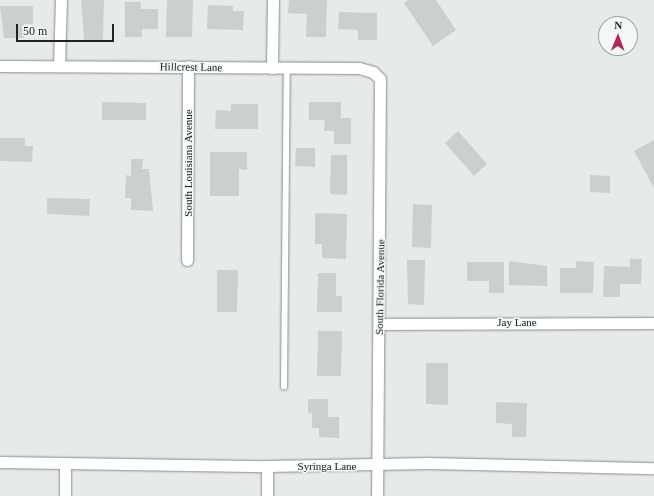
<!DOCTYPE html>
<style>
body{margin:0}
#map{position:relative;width:654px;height:496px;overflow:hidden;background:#e6ebe8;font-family:"Times New Roman",serif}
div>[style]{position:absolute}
.building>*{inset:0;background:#cbd0cd}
.roads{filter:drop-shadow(0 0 1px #898d8b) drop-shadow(0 0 1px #898d8b)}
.lane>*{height:5.5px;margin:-2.75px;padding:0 2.75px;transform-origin:2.75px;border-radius:2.75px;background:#fff}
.street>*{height:11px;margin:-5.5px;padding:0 5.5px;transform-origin:5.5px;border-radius:5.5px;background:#fff}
span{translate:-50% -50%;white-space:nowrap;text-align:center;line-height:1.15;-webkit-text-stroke:3px #f3f8f5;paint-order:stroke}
.street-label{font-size:11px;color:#212221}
.north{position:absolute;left:598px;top:16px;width:40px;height:40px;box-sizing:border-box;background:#f3f8f5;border:1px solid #9fa2a0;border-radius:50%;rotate:1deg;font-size:11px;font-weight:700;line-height:16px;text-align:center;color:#212221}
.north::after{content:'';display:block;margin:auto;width:14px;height:18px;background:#b3265e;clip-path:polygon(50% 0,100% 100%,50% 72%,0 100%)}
.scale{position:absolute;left:16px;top:24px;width:98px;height:18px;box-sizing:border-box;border:2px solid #212221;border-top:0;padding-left:5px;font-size:12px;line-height:14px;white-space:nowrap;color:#212221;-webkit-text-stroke:3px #f3f8f5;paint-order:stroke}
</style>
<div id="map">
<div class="building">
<i style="clip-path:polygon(81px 0,104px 0,103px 41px,84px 40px)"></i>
<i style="clip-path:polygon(167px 0,193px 0,192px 37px,166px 37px)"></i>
<i style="clip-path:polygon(289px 0,327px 0,326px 37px,306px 37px,307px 14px,288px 13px)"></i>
<i style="clip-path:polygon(408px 0,436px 0,456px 30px,433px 46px,404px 3px)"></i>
<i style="clip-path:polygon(125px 2px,141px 2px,141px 9px,158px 9px,158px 29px,142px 29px,142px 37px,125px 37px)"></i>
<i style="clip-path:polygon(208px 5px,233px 6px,233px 11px,244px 11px,243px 30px,207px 29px)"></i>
<i style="clip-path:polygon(0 6px,33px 6px,33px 24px,24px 24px,24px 38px,4px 38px)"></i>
<i style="clip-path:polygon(339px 12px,377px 13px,377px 40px,358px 40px,358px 30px,338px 29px)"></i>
<i style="clip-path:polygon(102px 102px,146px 103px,146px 120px,102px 120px)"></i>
<i style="clip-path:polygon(309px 102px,341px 102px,341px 118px,351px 118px,351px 144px,334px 144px,334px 131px,324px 131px,325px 120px,309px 120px)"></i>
<i style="clip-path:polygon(231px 104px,258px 104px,258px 129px,215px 129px,216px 110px,231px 111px)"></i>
<i style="clip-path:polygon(458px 131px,487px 164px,474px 176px,445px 143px)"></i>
<i style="clip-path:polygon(0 138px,25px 138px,25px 146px,33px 146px,32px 162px,0 161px)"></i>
<i style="clip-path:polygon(654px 140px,654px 188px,634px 151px)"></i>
<i style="clip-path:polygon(296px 148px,315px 148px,315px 167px,295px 166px)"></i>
<i style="clip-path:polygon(210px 152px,247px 152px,247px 170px,239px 169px,239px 196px,210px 196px)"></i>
<i style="clip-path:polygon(331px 155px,347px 155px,347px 195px,330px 194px)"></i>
<i style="clip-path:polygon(131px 159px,143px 159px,142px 169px,149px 169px,153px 211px,131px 210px,131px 198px,125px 198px,126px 175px,131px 176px)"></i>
<i style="clip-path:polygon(590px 175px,610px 176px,610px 193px,590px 192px)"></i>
<i style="clip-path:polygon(47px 198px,90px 199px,89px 216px,47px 214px)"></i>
<i style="clip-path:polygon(413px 204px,432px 205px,431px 248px,412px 247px)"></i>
<i style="clip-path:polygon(315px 213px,347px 214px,346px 259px,322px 258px,322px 244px,315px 244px)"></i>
<i style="clip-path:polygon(630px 259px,642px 259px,641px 284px,620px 284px,620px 297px,603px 297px,604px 266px,630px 267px)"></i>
<i style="clip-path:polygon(407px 260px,425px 260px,424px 305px,408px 304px)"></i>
<i style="clip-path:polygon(509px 261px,547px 266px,547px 286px,509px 285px)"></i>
<i style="clip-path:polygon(576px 261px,594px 262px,593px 293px,560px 293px,560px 268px,576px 268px)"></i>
<i style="clip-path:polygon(467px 262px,504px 262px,504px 293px,489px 293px,489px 281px,467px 281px)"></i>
<i style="clip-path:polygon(217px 270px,238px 270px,237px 312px,217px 312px)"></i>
<i style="clip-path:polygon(318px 273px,336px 273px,336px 296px,342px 296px,342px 312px,317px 312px)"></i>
<i style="clip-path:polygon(318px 331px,342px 331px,341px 376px,317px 376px)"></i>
<i style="clip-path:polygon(426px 363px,448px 363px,448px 405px,426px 404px)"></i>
<i style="clip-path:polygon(308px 399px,328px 399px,328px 417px,339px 417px,339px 438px,319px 437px,319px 428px,312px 428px,312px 413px,308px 414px)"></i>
<i style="clip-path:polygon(496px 402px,527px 403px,526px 437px,512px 437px,512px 424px,496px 423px)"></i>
</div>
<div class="roads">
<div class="lane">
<i style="left:284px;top:387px;width:319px;rotate:-89.5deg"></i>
</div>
<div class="street">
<i style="left:0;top:66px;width:359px;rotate:0.3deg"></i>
<i style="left:359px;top:68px;width:15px;rotate:16deg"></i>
<i style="left:373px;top:72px;width:10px;rotate:45deg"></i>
<i style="left:380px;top:79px;width:417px;rotate:90.4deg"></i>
<i style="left:59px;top:66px;width:66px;rotate:-88.3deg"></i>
<i style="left:272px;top:68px;width:68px;rotate:-89.2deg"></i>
<i style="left:187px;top:260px;width:194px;rotate:-89.7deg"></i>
<i style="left:379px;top:324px;width:275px;rotate:-0.2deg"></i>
<i style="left:0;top:462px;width:267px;rotate:0.9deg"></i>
<i style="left:267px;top:466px;width:161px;rotate:-1.1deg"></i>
<i style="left:428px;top:463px;width:226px;rotate:1.3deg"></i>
<i style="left:65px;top:496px;width:32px;rotate:-90deg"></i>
<i style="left:267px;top:496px;width:30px;rotate:-90deg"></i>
</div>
</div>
<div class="street-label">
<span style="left:191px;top:67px;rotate:1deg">Hillcrest Lane</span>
<span style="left:188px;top:163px;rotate:-90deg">South Louisiana Avenue</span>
<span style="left:380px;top:287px;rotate:-89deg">South Florida Avenue</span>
<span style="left:517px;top:322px">Jay Lane</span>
<span style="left:327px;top:466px">Syringa Lane</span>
</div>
<div class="north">N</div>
<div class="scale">50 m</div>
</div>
